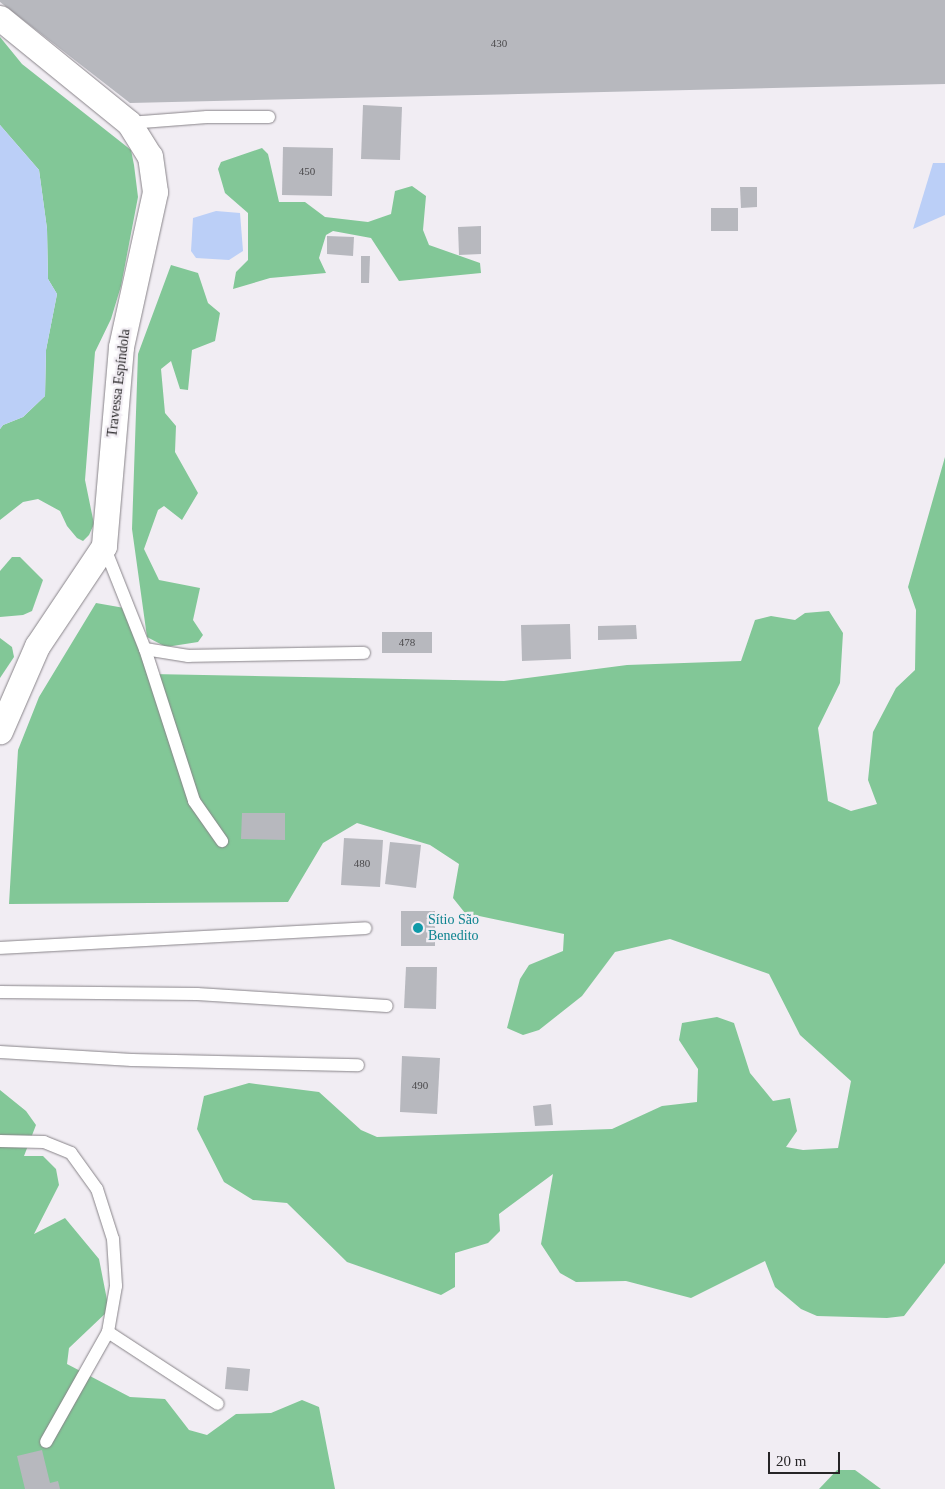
<!DOCTYPE html>
<meta charset="utf-8">
<style>
body{margin:0}
#map{position:relative;width:945px;height:1489px;overflow:hidden;background:#f1edf3;font-family:"Times New Roman",serif}
div>[style]{position:absolute}
.forest>*{inset:0;background:#82c797}
.water>*{inset:0;background:#bbcff7}
.building>*{inset:0;background:#b7b8be}
.roads{filter:drop-shadow(0 0 1px #888489) drop-shadow(0 0 1px #888489)}
.service>*{height:12px;margin:-6px;padding:0 6px;transform-origin:6px;border-radius:6px;background:#fff}
.minor>*{height:25px;margin:-12.5px;padding:0 12.5px;transform-origin:12.5px;border-radius:12.5px;background:#fff}
.dots>*{width:14px;height:14px;translate:-50% -50%;box-sizing:border-box;border:2px solid #f1edf3;border-radius:50%}
span{translate:-50% -50%;white-space:nowrap;text-align:center;line-height:1.15;-webkit-text-stroke:4.5px #f1edf3;paint-order:stroke}
.number-label{font-size:11px;color:#4a494c}
.number-label span{-webkit-text-stroke-width:0}
.street-label{font-size:14px;color:#262426}
.culture-label{font-size:14px;color:#0d838f}
.left{translate:0 -50%;text-align:left}
.scale{position:absolute;left:768px;top:1452px;width:72px;height:22px;box-sizing:border-box;border:2px solid #262426;border-top:0;padding-left:6px;font-size:15px;line-height:18px;white-space:nowrap;color:#262426;-webkit-text-stroke:4px #f1edf3;paint-order:stroke}
</style>
<div id="map">
<div class="forest">
<i style="clip-path:polygon(0 37px,22px 64px,131px 150px,134px 165px,138px 197px,121px 286px,111px 319px,95px 352px,85px 480px,94px 524px,89px 535px,83px 541px,77px 538px,67px 526px,60px 511px,38px 499px,23px 502px,0 520px,0 429px,3px 425px,23px 417px,45px 396px,46px 350px,57px 294px,48px 279px,47px 229px,39px 170px,0 125px)"></i>
<i style="clip-path:polygon(262px 148px,268px 154px,279px 202px,305px 202px,325px 217px,368px 222px,391px 214px,395px 191px,412px 186px,426px 196px,423px 230px,429px 245px,480px 263px,481px 273px,399px 281px,371px 238px,333px 231px,326px 235px,319px 258px,326px 273px,270px 278px,233px 289px,236px 272px,248px 260px,248px 213px,225px 193px,218px 169px,221px 162px)"></i>
<i style="clip-path:polygon(171px 265px,198px 273px,208px 303px,220px 313px,215px 341px,192px 350px,188px 390px,180px 389px,171px 361px,161px 369px,165px 413px,176px 426px,175px 452px,198px 493px,182px 520px,164px 506px,158px 510px,144px 549px,159px 580px,200px 588px,193px 620px,203px 635px,198px 642px,166px 647px,147px 637px,132px 529px,138px 354px)"></i>
<i style="clip-path:polygon(945px 457px,945px 1263px,904px 1316px,887px 1318px,817px 1316px,801px 1309px,775px 1287px,765px 1261px,691px 1298px,626px 1281px,576px 1282px,560px 1273px,541px 1244px,553px 1174px,499px 1214px,500px 1231px,488px 1243px,455px 1253px,455px 1287px,441px 1295px,347px 1262px,287px 1203px,253px 1200px,224px 1182px,197px 1129px,204px 1096px,249px 1083px,319px 1092px,361px 1130px,377px 1137px,612px 1129px,662px 1106px,697px 1102px,698px 1069px,679px 1040px,682px 1023px,717px 1017px,734px 1023px,750px 1073px,773px 1101px,790px 1098px,797px 1131px,786px 1147px,803px 1150px,838px 1148px,851px 1081px,800px 1035px,769px 974px,670px 939px,615px 952px,582px 996px,539px 1030px,523px 1035px,507px 1028px,520px 979px,529px 965px,563px 951px,564px 934px,465px 913px,453px 898px,459px 864px,430px 845px,357px 823px,323px 843px,288px 902px,9px 904px,18px 750px,39px 697px,96px 603px,130px 609px,151px 674px,504px 681px,627px 665px,741px 661px,755px 620px,771px 616px,795px 620px,805px 613px,829px 611px,843px 633px,840px 683px,818px 728px,828px 801px,851px 811px,877px 804px,868px 780px,873px 732px,896px 688px,915px 670px,916px 610px,908px 587px)"></i>
<i style="clip-path:polygon(12px 557px,20px 557px,43px 580px,32px 611px,23px 615px,0 617px,0 571px)"></i>
<i style="clip-path:polygon(0 638px,12px 647px,14px 657px,0 678px)"></i>
<i style="clip-path:polygon(0 1090px,26px 1111px,36px 1125px,24px 1156px,43px 1156px,56px 1169px,59px 1185px,34px 1234px,65px 1218px,99px 1259px,109px 1310px,69px 1348px,67px 1364px,130px 1397px,165px 1399px,189px 1430px,207px 1435px,236px 1414px,271px 1413px,302px 1400px,319px 1407px,335px 1489px,0 1489px)"></i>
<i style="clip-path:polygon(837px 1470px,855px 1470px,881px 1489px,819px 1489px)"></i>
</div>
<div class="water">
<i style="clip-path:polygon(0 125px,39px 170px,47px 229px,48px 279px,57px 294px,46px 350px,45px 396px,23px 417px,3px 425px,0 429px)"></i>
<i style="clip-path:polygon(933px 163px,945px 163px,945px 215px,913px 229px)"></i>
<i style="clip-path:polygon(216px 211px,240px 213px,243px 251px,229px 260px,196px 258px,191px 251px,193px 218px)"></i>
</div>
<div class="building">
<i style="clip-path:polygon(0 0,945px 0,945px 84px,130px 103px,0 2px)"></i>
<i style="clip-path:polygon(363px 105px,402px 107px,400px 160px,361px 159px)"></i>
<i style="clip-path:polygon(283px 147px,333px 148px,332px 196px,282px 195px)"></i>
<i style="clip-path:polygon(740px 187px,757px 187px,757px 207px,741px 208px)"></i>
<i style="clip-path:polygon(711px 208px,738px 208px,738px 231px,711px 231px)"></i>
<i style="clip-path:polygon(481px 226px,481px 254px,459px 255px,458px 227px)"></i>
<i style="clip-path:polygon(327px 236px,354px 237px,353px 256px,327px 254px)"></i>
<i style="clip-path:polygon(361px 256px,370px 256px,369px 283px,361px 283px)"></i>
<i style="clip-path:polygon(570px 624px,571px 659px,522px 661px,521px 625px)"></i>
<i style="clip-path:polygon(636px 625px,637px 639px,598px 640px,598px 626px)"></i>
<i style="clip-path:polygon(382px 632px,432px 632px,432px 653px,382px 653px)"></i>
<i style="clip-path:polygon(242px 813px,285px 813px,285px 840px,241px 839px)"></i>
<i style="clip-path:polygon(344px 838px,383px 840px,380px 887px,341px 885px)"></i>
<i style="clip-path:polygon(390px 842px,421px 845px,416px 888px,385px 884px)"></i>
<i style="clip-path:polygon(401px 911px,435px 911px,435px 946px,401px 946px)"></i>
<i style="clip-path:polygon(406px 967px,437px 967px,436px 1009px,404px 1008px)"></i>
<i style="clip-path:polygon(402px 1056px,440px 1058px,437px 1114px,400px 1112px)"></i>
<i style="clip-path:polygon(551px 1104px,553px 1125px,535px 1126px,533px 1106px)"></i>
<i style="clip-path:polygon(227px 1367px,250px 1369px,248px 1391px,225px 1389px)"></i>
<i style="clip-path:polygon(42px 1450px,50px 1483px,58px 1481px,60px 1489px,25px 1489px,17px 1456px)"></i>
</div>
<div class="roads">
<div class="service">
<i style="left:129px;top:123px;width:78px;rotate:-4.4deg"></i>
<i style="left:207px;top:117px;width:62px"></i>
<i style="left:104px;top:546px;width:111px;rotate:68.3deg"></i>
<i style="left:145px;top:649px;width:160px;rotate:72.1deg"></i>
<i style="left:194px;top:801px;width:49px;rotate:55deg"></i>
<i style="left:145px;top:649px;width:44px;rotate:9.2deg"></i>
<i style="left:188px;top:656px;width:176px;rotate:-1deg"></i>
<i style="left:0;top:948px;width:366px;rotate:-3.1deg"></i>
<i style="left:0;top:992px;width:197px;rotate:0.6deg"></i>
<i style="left:197px;top:994px;width:190px;rotate:3.6deg"></i>
<i style="left:0;top:1052px;width:132px;rotate:3.5deg"></i>
<i style="left:132px;top:1060px;width:226px;rotate:1.3deg"></i>
<i style="left:0;top:1141px;width:44px;rotate:1.3deg"></i>
<i style="left:44px;top:1142px;width:29px;rotate:22deg"></i>
<i style="left:71px;top:1153px;width:44px;rotate:54.2deg"></i>
<i style="left:97px;top:1189px;width:52px;rotate:72.3deg"></i>
<i style="left:113px;top:1239px;width:47px;rotate:86.3deg"></i>
<i style="left:116px;top:1286px;width:47px;rotate:99.9deg"></i>
<i style="left:108px;top:1332px;width:126px;rotate:119.4deg"></i>
<i style="left:108px;top:1332px;width:131px;rotate:33.2deg"></i>
</div>
<div class="minor">
<i style="left:0;top:18px;width:166px;rotate:39.1deg"></i>
<i style="left:129px;top:123px;width:39px;rotate:58deg"></i>
<i style="left:150px;top:156px;width:36px;rotate:82deg"></i>
<i style="left:155px;top:192px;width:159px;rotate:102.4deg"></i>
<i style="left:121px;top:347px;width:200px;rotate:94.9deg"></i>
<i style="left:104px;top:546px;width:120px;rotate:123.8deg"></i>
<i style="left:37px;top:646px;width:93px;rotate:113.5deg"></i>
</div>
</div>
<div class="dots">
<i style="left:418px;top:928px;background:#0f9aa8"></i>
</div>
<div class="number-label">
<span style="left:499px;top:43px">430</span>
<span style="left:307px;top:171px">450</span>
<span style="left:407px;top:642px">478</span>
<span style="left:362px;top:863px">480</span>
<span style="left:420px;top:1085px">490</span>
</div>
<div class="street-label">
<span style="left:119px;top:383px;rotate:-83deg">Travessa Espíndola</span>
</div>
<div class="culture-label">
<span class="left" style="left:428px;top:928px">Sítio São<br>Benedito</span>
</div>
<div class="scale">20 m</div>
</div>
